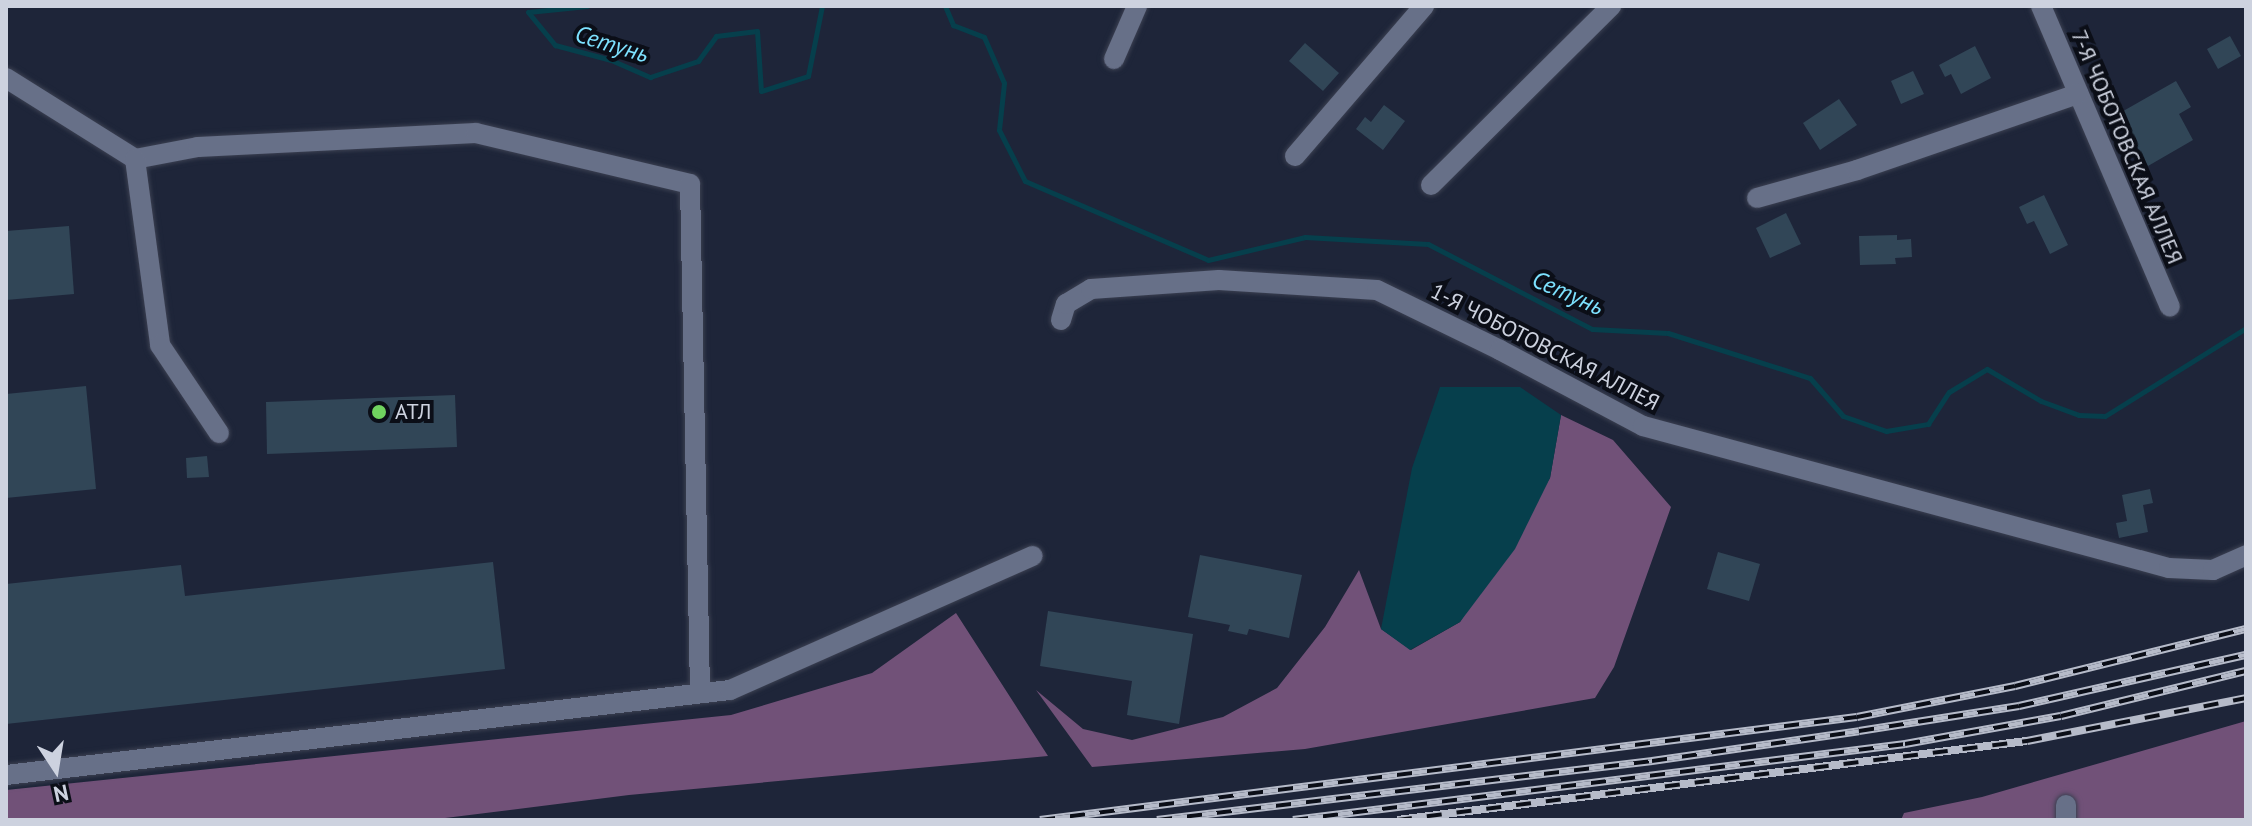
<!DOCTYPE html>
<meta charset="utf-8">
<style>
body{margin:0}
#map{position:relative;width:2252px;height:826px;overflow:hidden;background:#1e2539;font-family:"PT Sans",sans-serif}
div>[style]{position:absolute}
.forest>*{inset:0;background:#715178}
.water>*{inset:0;background:#063f4c}
.stream>*{height:5px;margin:-2.5px;padding:0 2.5px;transform-origin:2.5px;border-radius:2.5px;background:#063f4c}
.building>*{inset:0;background:#314657}
.roads{filter:drop-shadow(0 0 2px #3b4051) drop-shadow(0 0 2px #3b4051)}
.minor>*{height:20px;margin:-10px;padding:0 10px;transform-origin:10px;border-radius:10px;background:#677088}
.rail>*{height:8px;margin-top:-4px;transform-origin:0;background:repeating-linear-gradient(90deg,#0b0e17 0 15px,#b6bbc9 0 30px);box-sizing:border-box;border-block:2px solid #b6bbc9}
.dots>*{width:22px;height:22px;translate:-50% -50%;box-sizing:border-box;border:4px solid #0b0e17;border-radius:50%}
span{translate:-50% -50%;white-space:nowrap;text-align:center;line-height:1.15;-webkit-text-stroke:8px #0b0e17;paint-order:stroke}
.street-label{font-size:22px;color:#cdd2df}
.poi-label{font-size:22px;color:#cdd2df}
.left{translate:0 -50%;text-align:left}
.water-label{font-size:24px;color:#7de2ff;font-style:italic}
.frame{position:absolute;inset:0;border:8px solid #cdd2df;pointer-events:none}
.north{position:absolute;left:16px;top:730px;width:80px;height:80px;-webkit-text-stroke:6px #0b0e17;paint-order:stroke;rotate:168deg;font-size:22px;font-weight:700;line-height:32px;text-align:center;color:#cdd2df}
.north::after{content:'';display:block;margin:auto;width:28px;height:36px;background:#cdd2df;clip-path:polygon(50% 0,100% 100%,50% 72%,0 100%)}
</style>
<div id="map">
<div class="forest">
<i style="clip-path:polygon(1561px 415px,1613px 440px,1671px 507px,1614px 667px,1595px 698px,1305px 749px,1092px 767px,1036px 690px,1083px 729px,1132px 740px,1223px 717px,1277px 688px,1325px 627px,1359px 570px,1381px 629px,1411px 650px,1460px 622px,1550px 478px)"></i>
<i style="clip-path:polygon(956px 613px,1048px 756px,629px 795px,429px 820px,6px 820px,6px 790px,731px 715px,872px 673px)"></i>
<i style="clip-path:polygon(2246px 721px,2246px 820px,1901px 820px,1904px 813px,1982px 797px)"></i>
</div>
<div class="water">
<i style="clip-path:polygon(1440px 387px,1520px 387px,1561px 415px,1550px 478px,1515px 549px,1460px 622px,1410px 650px,1381px 629px,1412px 468px)"></i>
</div>
<div class="stream">
<i style="left:587px;top:6px;width:59px;rotate:174.2deg"></i>
<i style="left:528px;top:12px;width:43px;rotate:50.7deg"></i>
<i style="left:555px;top:45px;width:58px;rotate:15deg"></i>
<i style="left:611px;top:60px;width:43px;rotate:23.6deg"></i>
<i style="left:650px;top:77px;width:51px;rotate:-18.4deg"></i>
<i style="left:698px;top:61px;width:31px;rotate:-54deg"></i>
<i style="left:716px;top:36px;width:41px;rotate:-7deg"></i>
<i style="left:757px;top:31px;width:60px;rotate:86.2deg"></i>
<i style="left:761px;top:91px;width:49px;rotate:-17.7deg"></i>
<i style="left:808px;top:76px;width:71px;rotate:-78.7deg"></i>
<i style="left:945px;top:6px;width:21px;rotate:67deg"></i>
<i style="left:953px;top:25px;width:33px;rotate:21deg"></i>
<i style="left:984px;top:37px;width:50px;rotate:66.5deg"></i>
<i style="left:1004px;top:83px;width:47px;rotate:96.1deg"></i>
<i style="left:999px;top:130px;width:57px;rotate:63deg"></i>
<i style="left:1025px;top:181px;width:199px;rotate:23.3deg"></i>
<i style="left:1208px;top:260px;width:100px;rotate:-13.3deg"></i>
<i style="left:1305px;top:237px;width:123px;rotate:3.3deg"></i>
<i style="left:1428px;top:244px;width:185px;rotate:27.4deg"></i>
<i style="left:1592px;top:329px;width:76px;rotate:3deg"></i>
<i style="left:1668px;top:333px;width:149px;rotate:17.6deg"></i>
<i style="left:1810px;top:378px;width:50px;rotate:49deg"></i>
<i style="left:1843px;top:416px;width:46px;rotate:19.2deg"></i>
<i style="left:1886px;top:431px;width:43px;rotate:-9.5deg"></i>
<i style="left:1928px;top:424px;width:38px;rotate:-57deg"></i>
<i style="left:1949px;top:392px;width:44px;rotate:-31.2deg"></i>
<i style="left:1987px;top:369px;width:63px;rotate:30.7deg"></i>
<i style="left:2041px;top:401px;width:40px;rotate:20.2deg"></i>
<i style="left:2079px;top:415px;width:26px;rotate:2deg"></i>
<i style="left:2105px;top:416px;width:166px;rotate:-32deg"></i>
</div>
<div class="building">
<i style="clip-path:polygon(2230px 36px,2241px 56px,2218px 69px,2207px 49px)"></i>
<i style="clip-path:polygon(1305px 43px,1339px 73px,1323px 91px,1289px 61px)"></i>
<i style="clip-path:polygon(1975px 46px,1991px 78px,1961px 94px,1951px 74px,1945px 77px,1939px 65px)"></i>
<i style="clip-path:polygon(1913px 71px,1924px 94px,1901px 104px,1891px 81px)"></i>
<i style="clip-path:polygon(2176px 81px,2191px 107px,2179px 114px,2193px 140px,2148px 166px,2118px 114px)"></i>
<i style="clip-path:polygon(1839px 99px,1857px 125px,1820px 150px,1803px 123px)"></i>
<i style="clip-path:polygon(1384px 105px,1405px 121px,1383px 150px,1356px 129px,1365px 117px,1371px 122px)"></i>
<i style="clip-path:polygon(2044px 195px,2068px 245px,2050px 254px,2034px 221px,2027px 224px,2019px 207px)"></i>
<i style="clip-path:polygon(1786px 213px,1801px 244px,1770px 258px,1756px 228px)"></i>
<i style="clip-path:polygon(69px 226px,74px 294px,6px 300px,6px 231px)"></i>
<i style="clip-path:polygon(1897px 235px,1897px 240px,1911px 239px,1912px 257px,1895px 258px,1896px 264px,1860px 265px,1859px 236px)"></i>
<i style="clip-path:polygon(86px 386px,96px 489px,6px 498px,6px 394px)"></i>
<i style="clip-path:polygon(455px 395px,457px 447px,267px 454px,266px 402px)"></i>
<i style="clip-path:polygon(207px 456px,209px 477px,187px 478px,186px 458px)"></i>
<i style="clip-path:polygon(2150px 489px,2153px 503px,2143px 505px,2148px 532px,2119px 538px,2116px 523px,2127px 521px,2122px 495px)"></i>
<i style="clip-path:polygon(1718px 552px,1760px 564px,1749px 601px,1707px 589px)"></i>
<i style="clip-path:polygon(1200px 555px,1302px 575px,1289px 638px,1249px 629px,1247px 635px,1228px 631px,1230px 625px,1188px 617px)"></i>
<i style="clip-path:polygon(493px 562px,505px 669px,6px 724px,6px 584px,181px 565px,185px 596px)"></i>
<i style="clip-path:polygon(1048px 611px,1193px 634px,1179px 724px,1127px 715px,1132px 681px,1040px 666px)"></i>
</div>
<div class="roads">
<div class="minor">
<i style="left:2041px;top:6px;width:327px;rotate:66.8deg"></i>
<i style="left:1114px;top:59px;width:58px;rotate:-66.5deg"></i>
<i style="left:6px;top:78px;width:152px;rotate:32.1deg"></i>
<i style="left:1295px;top:156px;width:198px;rotate:-49.3deg"></i>
<i style="left:135px;top:159px;width:64px;rotate:-10.8deg"></i>
<i style="left:198px;top:147px;width:278px;rotate:-2.9deg"></i>
<i style="left:476px;top:133px;width:220px;rotate:13.4deg"></i>
<i style="left:690px;top:184px;width:509px;rotate:88.87deg"></i>
<i style="left:135px;top:159px;width:188px;rotate:82.3deg"></i>
<i style="left:160px;top:345px;width:106px;rotate:56.2deg"></i>
<i style="left:1431px;top:185px;width:254px;rotate:-44.8deg"></i>
<i style="left:1757px;top:198px;width:104px;rotate:-15.6deg"></i>
<i style="left:1857px;top:170px;width:234px;rotate:-19deg"></i>
<i style="left:1061px;top:320px;width:17px;rotate:-73deg"></i>
<i style="left:1066px;top:304px;width:29px;rotate:-31deg"></i>
<i style="left:1091px;top:289px;width:128px;rotate:-4deg"></i>
<i style="left:1219px;top:280px;width:158px;rotate:3.6deg"></i>
<i style="left:1377px;top:290px;width:137px;rotate:26deg"></i>
<i style="left:1500px;top:350px;width:162px;rotate:28deg"></i>
<i style="left:1643px;top:426px;width:545px;rotate:15.11deg"></i>
<i style="left:2169px;top:568px;width:44px;rotate:2.6deg"></i>
<i style="left:2213px;top:570px;width:36px;rotate:-24deg"></i>
<i style="left:6px;top:775px;width:729px;rotate:-6.7deg"></i>
<i style="left:730px;top:690px;width:331px;rotate:-23.9deg"></i>
<i style="left:2066px;top:805px;width:15px;rotate:90deg"></i>
</div>
</div>
<div class="rail">
<i style="left:1040px;top:820px;width:823px;rotate:-7.19deg"></i>
<i style="left:1857px;top:717px;width:161px;rotate:-11.1deg"></i>
<i style="left:2015px;top:686px;width:238px;rotate:-13.9deg"></i>
<i style="left:1157px;top:820px;width:499px;rotate:-6.8deg"></i>
<i style="left:1652px;top:761px;width:209px;rotate:-8.2deg"></i>
<i style="left:1859px;top:731px;width:162px;rotate:-8.9deg"></i>
<i style="left:2019px;top:706px;width:233px;rotate:-12.7deg"></i>
<i style="left:1293px;top:820px;width:617px;rotate:-7.08deg"></i>
<i style="left:1905px;top:744px;width:158px;rotate:-10.2deg"></i>
<i style="left:2061px;top:716px;width:190px;rotate:-13.7deg"></i>
<i style="left:1397px;top:820px;width:635px;rotate:-7.15deg"></i>
<i style="left:2027px;top:741px;width:223px;rotate:-11.1deg"></i>
</div>
<div class="dots">
<i style="left:379px;top:412px;background:#70d35f"></i>
</div>
<div class="street-label">
<span style="left:2127px;top:147px;rotate:67deg">7-Я ЧОБОТОВСКАЯ АЛЛЕЯ</span>
<span style="left:1545px;top:347px;rotate:27deg">1-Я ЧОБОТОВСКАЯ АЛЛЕЯ</span>
</div>
<div class="poi-label">
<span class="left" style="left:395px;top:412px">АТЛ</span>
</div>
<div class="water-label">
<span style="left:612px;top:44px;rotate:17deg">Сетунь</span>
<span style="left:1568px;top:293px;rotate:24deg">Сетунь</span>
</div>
<div class="frame"></div>
<div class="north">N</div>
</div>
